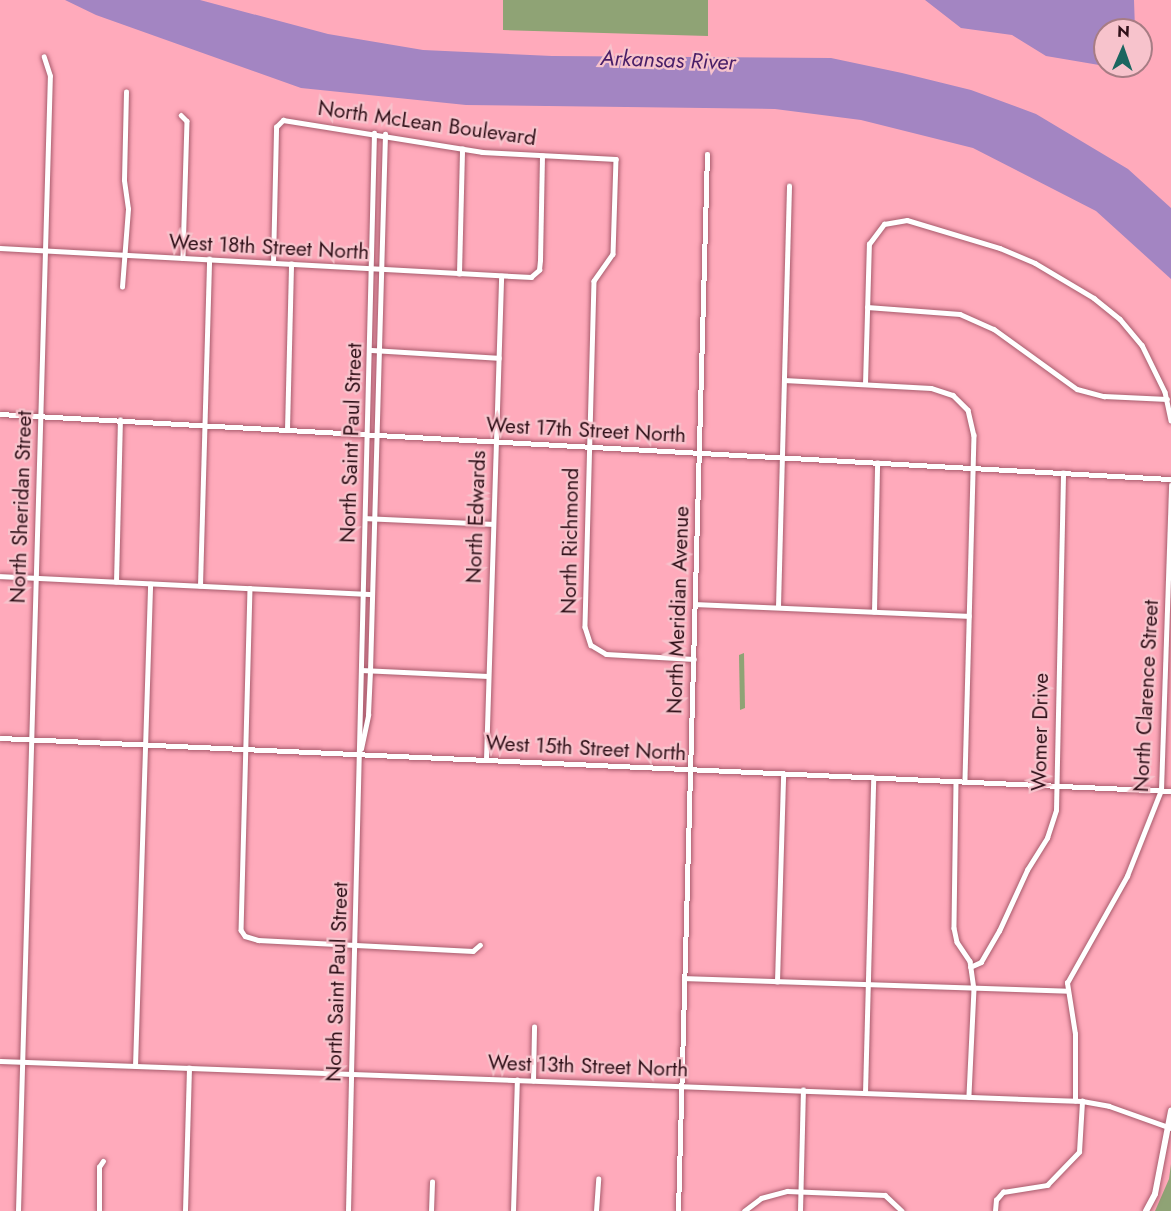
<!DOCTYPE html>
<style>
body{margin:0}
#map{position:relative;width:1171px;height:1211px;overflow:hidden;background:#fab;font-family:Jost,sans-serif}
div>[style]{position:absolute}
.green>*{inset:0;background:#8fa375}
.water>*{inset:0;background:#a385c2}
.roads{filter:drop-shadow(0 0 2px #a85b6c) drop-shadow(0 0 2px #a85b6c)}
.minor>*{height:4.5px;margin:-2.25px;padding:0 2.25px;transform-origin:2.25px;border-radius:2.25px;background:#fff}
.tertiary>*{height:5px;margin:-2.5px;padding:0 2.5px;transform-origin:2.5px;border-radius:2.5px;background:#fff}
.secondary>*{height:6px;margin:-3px;padding:0 3px;transform-origin:3px;border-radius:3px;background:#fff}
span{translate:-50% -50%;white-space:nowrap;text-align:center;line-height:1.15;-webkit-text-stroke:4.5px #f7c3cc;paint-order:stroke}
.street-label{font-size:21px;color:#301119}
.water-label{font-size:22px;color:#481e67;font-style:italic}
.north{position:absolute;left:1093px;top:18px;width:60px;height:60px;box-sizing:border-box;background:#f7c3cc;border:2px solid #a77c84;border-radius:50%;rotate:2deg;font-size:16px;font-weight:700;line-height:24px;text-align:center;color:#301119}
.north::after{content:'';display:block;margin:auto;width:21px;height:27px;background:#1b6660;clip-path:polygon(50% 0,100% 100%,50% 72%,0 100%)}
</style>
<div id="map">
<div class="green">
<i style="clip-path:polygon(503px 0,708px 0,708px 36px,503px 30px)"></i>
<i style="clip-path:polygon(744px 653px,745px 708px,740px 710px,739px 655px)"></i>
<i style="clip-path:polygon(1171px 1164px,1171px 1211px,1155px 1211px,1169px 1179px)"></i>
</div>
<div class="water">
<i style="clip-path:polygon(65px 0,200px 0,328px 34px,423px 50px,552px 56px,831px 58px,902px 73px,971px 90px,1036px 114px,1128px 169px,1171px 208px,1171px 279px,1096px 211px,973px 148px,861px 120px,775px 109px,466px 105px,301px 88px,96px 15px)"></i>
<i style="clip-path:polygon(925px 0,1134px 0,1135px 30px,1105px 30px,1105px 66px,1046px 56px,1012px 35px,961px 28px)"></i>
</div>
<div class="roads">
<div class="minor">
<i style="left:181px;top:115px;width:8px;rotate:45deg"></i>
<i style="left:187px;top:121px;width:137px;rotate:91.7deg"></i>
<i style="left:0;top:248px;width:532px;rotate:3.13deg"></i>
<i style="left:531px;top:277px;width:11px;rotate:-41deg"></i>
<i style="left:539px;top:270px;width:10px;rotate:-84deg"></i>
<i style="left:540px;top:260px;width:104px;rotate:-88.9deg"></i>
<i style="left:273px;top:263px;width:136px;rotate:-88.7deg"></i>
<i style="left:276px;top:127px;width:10px;rotate:-45deg"></i>
<i style="left:283px;top:120px;width:202px;rotate:9.1deg"></i>
<i style="left:482px;top:152px;width:134px;rotate:3deg"></i>
<i style="left:616px;top:159px;width:95px;rotate:91.8deg"></i>
<i style="left:613px;top:254px;width:33px;rotate:125deg"></i>
<i style="left:594px;top:281px;width:346px;rotate:91.5deg"></i>
<i style="left:585px;top:627px;width:19px;rotate:72deg"></i>
<i style="left:591px;top:645px;width:17px;rotate:31deg"></i>
<i style="left:606px;top:654px;width:88px;rotate:3.3deg"></i>
<i style="left:459px;top:274px;width:125px;rotate:-88.6deg"></i>
<i style="left:122px;top:287px;width:78px;rotate:-85.6deg"></i>
<i style="left:128px;top:209px;width:29px;rotate:-98deg"></i>
<i style="left:124px;top:180px;width:88px;rotate:-88.7deg"></i>
<i style="left:867px;top:307px;width:93px;rotate:4.3deg"></i>
<i style="left:960px;top:314px;width:37px;rotate:24deg"></i>
<i style="left:994px;top:329px;width:102px;rotate:35.9deg"></i>
<i style="left:1077px;top:389px;width:28px;rotate:15deg"></i>
<i style="left:1104px;top:396px;width:63px;rotate:2.7deg"></i>
<i style="left:370px;top:350px;width:129px;rotate:3.5deg"></i>
<i style="left:784px;top:380px;width:147px;rotate:3.1deg"></i>
<i style="left:931px;top:388px;width:23px;rotate:18deg"></i>
<i style="left:953px;top:395px;width:21px;rotate:45deg"></i>
<i style="left:968px;top:410px;width:26px;rotate:77deg"></i>
<i style="left:974px;top:435px;width:347px;rotate:91.5deg"></i>
<i style="left:865px;top:384px;width:140px;rotate:-88.4deg"></i>
<i style="left:869px;top:244px;width:25px;rotate:-53deg"></i>
<i style="left:884px;top:224px;width:23px;rotate:-10deg"></i>
<i style="left:907px;top:220px;width:97px;rotate:16.8deg"></i>
<i style="left:1000px;top:248px;width:38px;rotate:23deg"></i>
<i style="left:1035px;top:263px;width:69px;rotate:30.7deg"></i>
<i style="left:1094px;top:298px;width:33px;rotate:39deg"></i>
<i style="left:1120px;top:319px;width:34px;rotate:50deg"></i>
<i style="left:1142px;top:345px;width:52px;rotate:63.9deg"></i>
<i style="left:1165px;top:392px;width:29px;rotate:78deg"></i>
<i style="left:0;top:414px;width:1173px;rotate:3.18deg"></i>
<i style="left:287px;top:430px;width:166px;rotate:-88.6deg"></i>
<i style="left:365px;top:518px;width:127px;rotate:2.7deg"></i>
<i style="left:0;top:576px;width:372px;rotate:2.8deg"></i>
<i style="left:116px;top:582px;width:162px;rotate:-88.6deg"></i>
<i style="left:200px;top:586px;width:327px;rotate:-88.4deg"></i>
<i style="left:250px;top:588px;width:342px;rotate:91.5deg"></i>
<i style="left:241px;top:930px;width:7px;rotate:56deg"></i>
<i style="left:245px;top:936px;width:14px;rotate:17deg"></i>
<i style="left:258px;top:940px;width:215px;rotate:2.9deg"></i>
<i style="left:473px;top:951px;width:9px;rotate:-41deg"></i>
<i style="left:696px;top:604px;width:273px;rotate:2.5deg"></i>
<i style="left:778px;top:607px;width:421px;rotate:-88.5deg"></i>
<i style="left:874px;top:612px;width:149px;rotate:-88.8deg"></i>
<i style="left:361px;top:670px;width:127px;rotate:2.7deg"></i>
<i style="left:0;top:738px;width:1172px;rotate:2.59deg"></i>
<i style="left:361px;top:749px;width:35px;rotate:-78deg"></i>
<i style="left:368px;top:715px;width:44px;rotate:-87.4deg"></i>
<i style="left:370px;top:671px;width:537px;rotate:-88.4deg"></i>
<i style="left:486px;top:759px;width:483px;rotate:-88.2deg"></i>
<i style="left:956px;top:782px;width:146px;rotate:90.8deg"></i>
<i style="left:954px;top:928px;width:14px;rotate:78deg"></i>
<i style="left:957px;top:942px;width:23px;rotate:56deg"></i>
<i style="left:970px;top:961px;width:28px;rotate:82deg"></i>
<i style="left:974px;top:989px;width:108px;rotate:92.7deg"></i>
<i style="left:970px;top:967px;width:12px;rotate:-24deg"></i>
<i style="left:981px;top:962px;width:36px;rotate:-60deg"></i>
<i style="left:999px;top:931px;width:67px;rotate:-65.3deg"></i>
<i style="left:1027px;top:870px;width:38px;rotate:-58deg"></i>
<i style="left:1047px;top:838px;width:29px;rotate:-72deg"></i>
<i style="left:1056px;top:810px;width:337px;rotate:-88.8deg"></i>
<i style="left:684px;top:978px;width:382px;rotate:1.9deg"></i>
<i style="left:777px;top:982px;width:208px;rotate:-88.3deg"></i>
<i style="left:135px;top:1066px;width:482px;rotate:-88.2deg"></i>
<i style="left:351px;top:1074px;width:941px;rotate:-88.6deg"></i>
<i style="left:533px;top:1081px;width:54px;rotate:-88.9deg"></i>
<i style="left:865px;top:1093px;width:315px;rotate:-88.5deg"></i>
<i style="left:1075px;top:1101px;width:67px;rotate:-90deg"></i>
<i style="left:1075px;top:1034px;width:52px;rotate:-98.9deg"></i>
<i style="left:1067px;top:983px;width:123px;rotate:-60.7deg"></i>
<i style="left:1127px;top:876px;width:92px;rotate:-68.4deg"></i>
<i style="left:1161px;top:790px;width:305px;rotate:-88.1deg"></i>
<i style="left:18px;top:1211px;width:1135px;rotate:-88.39deg"></i>
<i style="left:50px;top:76px;width:20px;rotate:-108deg"></i>
<i style="left:99px;top:1211px;width:44px;rotate:-90deg"></i>
<i style="left:99px;top:1167px;width:7px;rotate:-56deg"></i>
<i style="left:185px;top:1211px;width:143px;rotate:-88.4deg"></i>
<i style="left:431px;top:1211px;width:29px;rotate:-88deg"></i>
<i style="left:513px;top:1211px;width:131px;rotate:-88.3deg"></i>
<i style="left:596px;top:1211px;width:32px;rotate:-86deg"></i>
<i style="left:678px;top:1211px;width:1057px;rotate:-88.43deg"></i>
<i style="left:744px;top:1211px;width:21px;rotate:-37deg"></i>
<i style="left:761px;top:1198px;width:27px;rotate:-15deg"></i>
<i style="left:787px;top:1191px;width:98px;rotate:2.3deg"></i>
<i style="left:885px;top:1195px;width:23px;rotate:43deg"></i>
<i style="left:800px;top:1211px;width:121px;rotate:-88.6deg"></i>
<i style="left:995px;top:1211px;width:11px;rotate:-85deg"></i>
<i style="left:996px;top:1200px;width:11px;rotate:-49deg"></i>
<i style="left:1003px;top:1192px;width:45px;rotate:-9deg"></i>
<i style="left:1047px;top:1185px;width:46px;rotate:-45.9deg"></i>
<i style="left:1079px;top:1152px;width:51px;rotate:-86.6deg"></i>
</div>
<div class="tertiary">
<i style="left:0;top:1061px;width:1083px;rotate:2.12deg"></i>
<i style="left:1082px;top:1101px;width:27px;rotate:10deg"></i>
<i style="left:1109px;top:1106px;width:66px;rotate:19.5deg"></i>
<i style="left:348px;top:1211px;width:137px;rotate:-88.7deg"></i>
</div>
<div class="secondary">
<i style="left:1146px;top:1211px;width:19px;rotate:-62deg"></i>
<i style="left:1155px;top:1194px;width:85px;rotate:-79.1deg"></i>
</div>
</div>
<div class="street-label">
<span style="left:427px;top:123px;rotate:8deg">North McLean Boulevard</span>
<span style="left:269px;top:247px;rotate:3deg">West 18th Street North</span>
<span style="left:586px;top:430px;rotate:3deg">West 17th Street North</span>
<span style="left:351px;top:443px;rotate:-88deg">North Saint Paul Street</span>
<span style="left:21px;top:507px;rotate:-88deg">North Sheridan Street</span>
<span style="left:476px;top:517px;rotate:-88deg">North Edwards</span>
<span style="left:570px;top:541px;rotate:-89deg">North Richmond</span>
<span style="left:678px;top:610px;rotate:-88deg">North Meridian Avenue</span>
<span style="left:1146px;top:696px;rotate:-87deg">North Clarence Street</span>
<span style="left:1040px;top:732px;rotate:-89deg">Womer Drive</span>
<span style="left:586px;top:748px;rotate:3deg">West 15th Street North</span>
<span style="left:337px;top:982px;rotate:-88deg">North Saint Paul Street</span>
<span style="left:588px;top:1066px;rotate:2deg">West 13th Street North</span>
</div>
<div class="water-label">
<span style="left:668px;top:60px;rotate:2deg">Arkansas River</span>
</div>
<div class="north">N</div>
</div>
